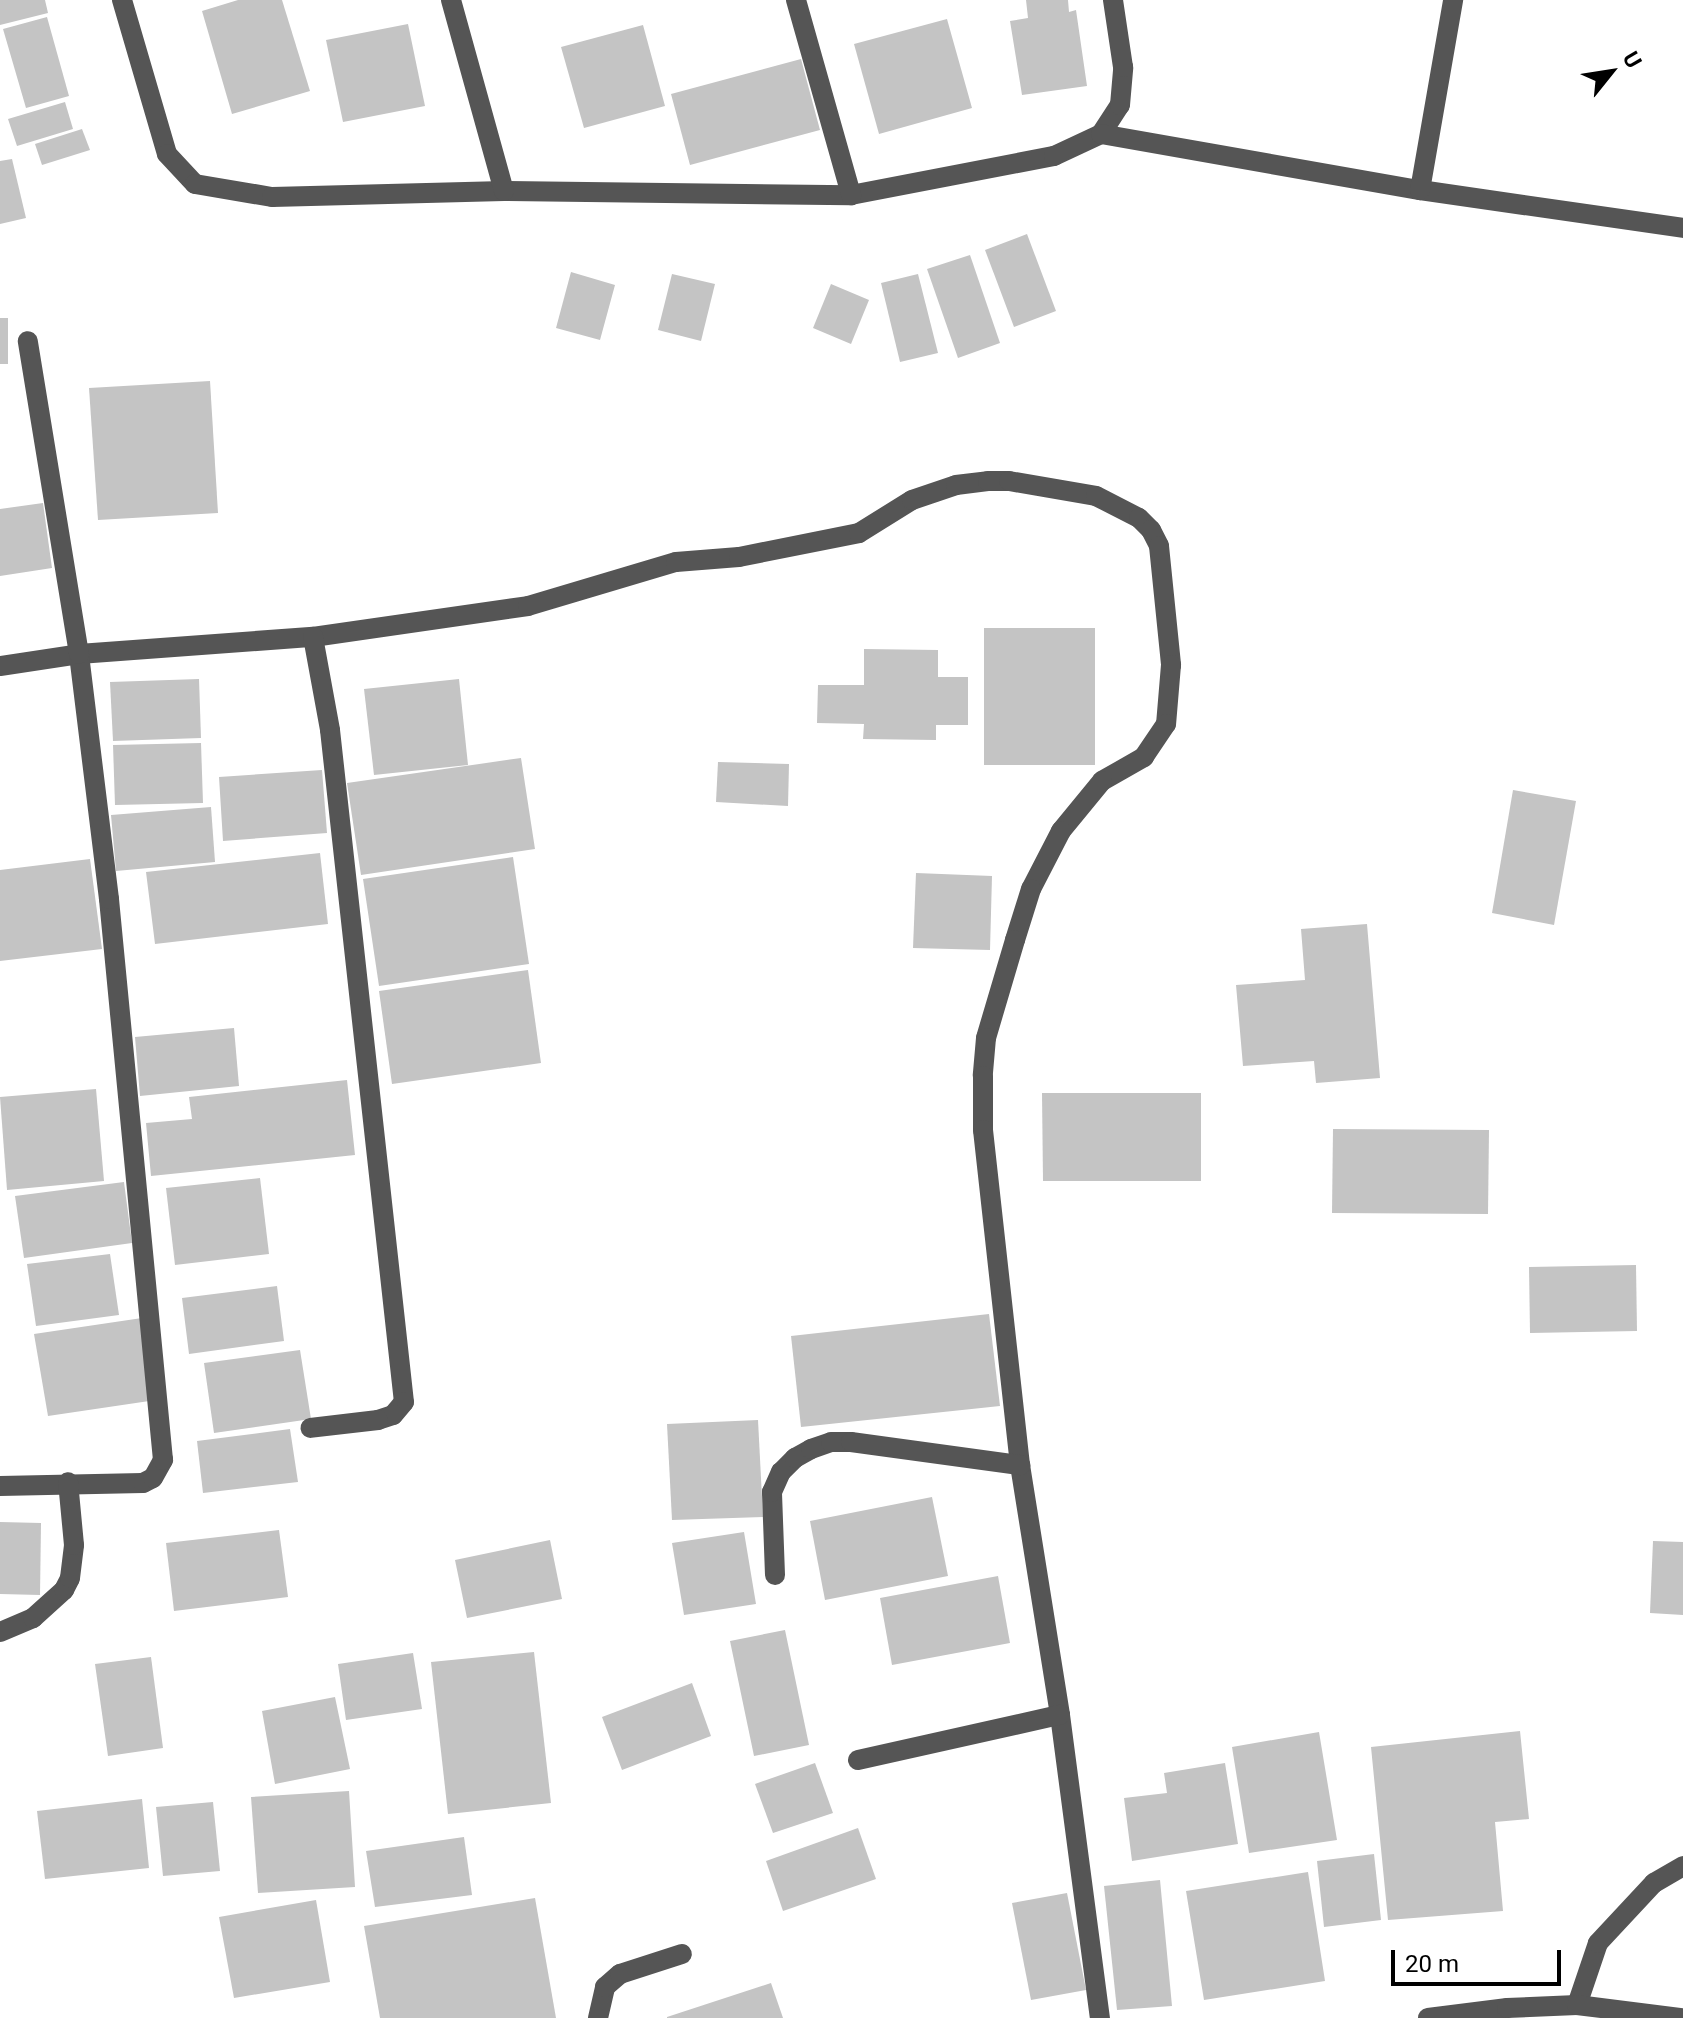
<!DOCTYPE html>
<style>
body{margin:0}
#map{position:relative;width:1683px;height:2018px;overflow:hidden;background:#fff;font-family:Roboto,sans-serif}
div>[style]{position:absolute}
.building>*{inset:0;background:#c4c4c4}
.minor>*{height:20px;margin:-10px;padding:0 10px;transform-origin:10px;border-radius:10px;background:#555}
span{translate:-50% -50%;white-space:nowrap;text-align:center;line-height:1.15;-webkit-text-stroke:7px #fff;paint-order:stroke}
.north{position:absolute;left:1571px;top:32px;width:80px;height:80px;-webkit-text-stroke:6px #fff;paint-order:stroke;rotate:60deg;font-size:22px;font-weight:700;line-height:32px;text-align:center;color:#000}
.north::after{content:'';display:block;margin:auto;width:28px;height:36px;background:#000;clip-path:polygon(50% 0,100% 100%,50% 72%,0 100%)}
.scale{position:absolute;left:1391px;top:1950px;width:170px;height:36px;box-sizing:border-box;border:4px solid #000;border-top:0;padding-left:10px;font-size:24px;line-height:28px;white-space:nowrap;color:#000;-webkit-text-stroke:6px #fff;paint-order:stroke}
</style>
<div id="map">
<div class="building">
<i style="clip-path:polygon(0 0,45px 0,48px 13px,0 25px)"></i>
<i style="clip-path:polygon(238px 0,282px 0,310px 91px,232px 114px,202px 11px)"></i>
<i style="clip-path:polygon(1026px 0,1068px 0,1069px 12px,1076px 10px,1087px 86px,1022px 95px,1010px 21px,1028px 18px)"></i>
<i style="clip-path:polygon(47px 17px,69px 96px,26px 108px,3px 29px)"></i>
<i style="clip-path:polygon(947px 19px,972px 108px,879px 134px,854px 44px)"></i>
<i style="clip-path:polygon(408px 24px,425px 106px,343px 122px,326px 40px)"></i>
<i style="clip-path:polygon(643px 25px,665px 106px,584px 128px,561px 47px)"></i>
<i style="clip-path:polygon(801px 59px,820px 130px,690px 165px,671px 94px)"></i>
<i style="clip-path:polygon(65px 102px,73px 129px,17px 146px,8px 119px)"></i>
<i style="clip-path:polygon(82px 129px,90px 150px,42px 165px,35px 144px)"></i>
<i style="clip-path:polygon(12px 159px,26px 218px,0 224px,0 161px)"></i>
<i style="clip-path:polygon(1027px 234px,1056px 311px,1014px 327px,985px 250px)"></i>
<i style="clip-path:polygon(970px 255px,1000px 343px,958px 358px,927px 269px)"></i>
<i style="clip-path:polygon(571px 272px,615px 285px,600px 340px,556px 328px)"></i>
<i style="clip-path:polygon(672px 274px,715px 284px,701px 341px,658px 330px)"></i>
<i style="clip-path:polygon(918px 274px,938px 353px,900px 362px,881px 283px)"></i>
<i style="clip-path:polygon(831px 284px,869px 300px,851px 344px,813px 328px)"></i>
<i style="clip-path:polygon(0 318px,8px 318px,8px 364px,0 364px)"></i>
<i style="clip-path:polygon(210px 381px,218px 513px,98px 520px,89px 388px)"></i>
<i style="clip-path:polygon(43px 503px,52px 568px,0 576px,0 509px)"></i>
<i style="clip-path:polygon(984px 628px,1095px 628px,1095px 765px,984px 765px)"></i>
<i style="clip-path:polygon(864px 649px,938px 650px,938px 677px,968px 677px,968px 725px,936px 725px,936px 740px,863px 739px,864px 724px,817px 723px,818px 685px,864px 685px)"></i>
<i style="clip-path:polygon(199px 679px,201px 738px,113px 741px,110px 682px)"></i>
<i style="clip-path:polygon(459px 679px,468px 765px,374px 775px,364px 689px)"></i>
<i style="clip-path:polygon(201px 743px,203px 803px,115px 805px,113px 745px)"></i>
<i style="clip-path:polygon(521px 758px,535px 849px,361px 875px,347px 783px)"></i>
<i style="clip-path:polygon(718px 762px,789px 764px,788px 806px,716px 802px)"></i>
<i style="clip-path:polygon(322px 770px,327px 833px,223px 841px,219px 777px)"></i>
<i style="clip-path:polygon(1513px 790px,1576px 801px,1554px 925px,1492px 913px)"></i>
<i style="clip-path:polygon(211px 807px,215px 862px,116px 871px,111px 815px)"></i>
<i style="clip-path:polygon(320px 853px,328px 924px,155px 944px,146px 872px)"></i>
<i style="clip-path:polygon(513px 857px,529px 964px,379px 986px,363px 879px)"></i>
<i style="clip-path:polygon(90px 859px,102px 949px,0 961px,0 870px)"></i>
<i style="clip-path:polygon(916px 873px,992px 876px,990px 950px,913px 948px)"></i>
<i style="clip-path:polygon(1367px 924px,1380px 1078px,1316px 1083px,1314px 1061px,1243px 1066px,1236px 985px,1305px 980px,1301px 929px)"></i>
<i style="clip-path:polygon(528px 970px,541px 1063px,392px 1084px,379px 991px)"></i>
<i style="clip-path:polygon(234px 1028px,239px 1086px,140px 1096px,135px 1037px)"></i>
<i style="clip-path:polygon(347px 1080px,355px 1155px,151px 1176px,146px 1123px,192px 1119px,189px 1097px)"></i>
<i style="clip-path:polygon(96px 1089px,104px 1181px,7px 1190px,0 1097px)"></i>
<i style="clip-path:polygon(1042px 1093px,1201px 1093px,1201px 1181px,1043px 1181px)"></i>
<i style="clip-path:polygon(1333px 1129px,1489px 1130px,1488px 1214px,1332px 1213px)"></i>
<i style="clip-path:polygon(260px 1178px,269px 1254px,175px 1265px,166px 1188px)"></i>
<i style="clip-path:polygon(124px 1182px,132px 1243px,24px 1258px,15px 1196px)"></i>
<i style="clip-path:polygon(110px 1254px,119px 1315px,36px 1326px,27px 1264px)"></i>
<i style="clip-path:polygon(1636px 1265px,1637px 1331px,1530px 1333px,1529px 1267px)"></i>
<i style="clip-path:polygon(277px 1286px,284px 1341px,189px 1354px,182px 1298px)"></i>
<i style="clip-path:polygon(989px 1314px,1000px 1406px,801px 1427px,791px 1336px)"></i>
<i style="clip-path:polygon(142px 1318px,156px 1400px,48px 1416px,34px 1334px)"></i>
<i style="clip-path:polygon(300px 1350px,311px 1419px,214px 1433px,204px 1363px)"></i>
<i style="clip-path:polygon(758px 1420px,763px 1517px,672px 1520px,667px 1424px)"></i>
<i style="clip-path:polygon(290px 1429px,298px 1482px,203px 1493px,197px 1441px)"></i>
<i style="clip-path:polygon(932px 1497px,948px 1576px,825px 1600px,810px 1521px)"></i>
<i style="clip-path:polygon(0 1522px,41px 1523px,40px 1595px,0 1594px)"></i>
<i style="clip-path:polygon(279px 1530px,288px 1597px,174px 1611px,166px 1543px)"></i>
<i style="clip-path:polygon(744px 1532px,756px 1604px,684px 1615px,672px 1543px)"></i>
<i style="clip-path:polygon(550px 1540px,562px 1599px,467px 1618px,455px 1560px)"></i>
<i style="clip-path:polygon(1653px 1541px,1683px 1542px,1683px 1615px,1650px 1613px)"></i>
<i style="clip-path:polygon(998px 1576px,1010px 1643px,892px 1665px,880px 1598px)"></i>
<i style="clip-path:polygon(785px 1630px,809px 1745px,754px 1756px,730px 1641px)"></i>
<i style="clip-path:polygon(534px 1652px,551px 1803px,448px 1814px,431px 1662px)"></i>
<i style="clip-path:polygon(413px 1653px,422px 1709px,346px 1720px,338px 1664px)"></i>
<i style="clip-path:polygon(151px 1657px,163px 1748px,108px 1756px,95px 1664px)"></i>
<i style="clip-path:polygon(692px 1683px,711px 1736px,622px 1770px,602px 1717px)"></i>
<i style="clip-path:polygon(335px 1697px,350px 1769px,275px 1784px,262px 1711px)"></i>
<i style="clip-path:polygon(1520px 1731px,1529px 1819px,1495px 1822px,1503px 1911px,1388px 1920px,1371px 1747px)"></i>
<i style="clip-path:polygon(1319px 1732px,1337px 1840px,1249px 1853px,1232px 1747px)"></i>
<i style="clip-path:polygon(815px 1763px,833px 1813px,773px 1833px,755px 1784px)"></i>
<i style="clip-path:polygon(1225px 1763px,1238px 1844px,1132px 1861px,1124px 1798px,1167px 1793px,1164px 1773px)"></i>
<i style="clip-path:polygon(349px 1791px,355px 1887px,258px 1893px,251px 1797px)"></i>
<i style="clip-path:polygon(142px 1799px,149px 1868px,45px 1879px,37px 1811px)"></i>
<i style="clip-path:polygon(213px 1802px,220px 1871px,163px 1876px,156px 1807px)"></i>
<i style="clip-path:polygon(858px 1828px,876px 1879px,783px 1911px,766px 1861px)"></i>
<i style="clip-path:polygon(464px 1837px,472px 1895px,375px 1907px,366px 1851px)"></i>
<i style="clip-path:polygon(1374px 1854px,1381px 1920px,1324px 1927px,1317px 1861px)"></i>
<i style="clip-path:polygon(1308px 1872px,1325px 1981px,1204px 2000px,1186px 1891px)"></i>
<i style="clip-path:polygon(1160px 1880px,1172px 2006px,1117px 2010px,1104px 1886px)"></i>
<i style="clip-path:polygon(1067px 1893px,1086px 1990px,1031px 2000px,1012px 1903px)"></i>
<i style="clip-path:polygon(535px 1898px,556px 2018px,380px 2018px,364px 1926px)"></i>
<i style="clip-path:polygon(316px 1900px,330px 1982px,234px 1998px,219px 1917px)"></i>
<i style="clip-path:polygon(771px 1983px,783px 2018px,667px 2018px,667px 2017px)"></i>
</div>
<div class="minor">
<i style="left:122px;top:0;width:160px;rotate:73.7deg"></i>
<i style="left:167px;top:154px;width:41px;rotate:47deg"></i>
<i style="left:195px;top:184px;width:78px;rotate:9.6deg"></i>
<i style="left:272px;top:197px;width:232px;rotate:-1.5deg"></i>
<i style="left:504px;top:191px;width:347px;rotate:0.7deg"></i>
<i style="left:851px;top:195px;width:207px;rotate:-10.9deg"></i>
<i style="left:1054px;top:156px;width:52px;rotate:-25.1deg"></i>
<i style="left:1101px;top:134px;width:35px;rotate:-57deg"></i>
<i style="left:1120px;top:105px;width:38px;rotate:-85deg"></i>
<i style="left:1123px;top:67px;width:68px;rotate:-98.5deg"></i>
<i style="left:451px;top:0;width:198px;rotate:74.5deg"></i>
<i style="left:796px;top:0;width:203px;rotate:74.2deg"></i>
<i style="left:1101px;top:134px;width:324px;rotate:10deg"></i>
<i style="left:1420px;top:190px;width:266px;rotate:8.2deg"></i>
<i style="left:1420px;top:190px;width:193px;rotate:-80.1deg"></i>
<i style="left:313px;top:637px;width:217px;rotate:-8.2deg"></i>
<i style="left:528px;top:606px;width:154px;rotate:-16.6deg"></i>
<i style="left:676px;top:562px;width:63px;rotate:-4.5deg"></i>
<i style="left:739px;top:557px;width:122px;rotate:-11.3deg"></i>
<i style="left:859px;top:533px;width:62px;rotate:-31.9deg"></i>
<i style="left:912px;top:500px;width:46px;rotate:-18.8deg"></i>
<i style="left:956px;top:485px;width:32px;rotate:-7deg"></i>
<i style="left:988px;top:481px;width:21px"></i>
<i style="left:1009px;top:481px;width:88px;rotate:9.8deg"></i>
<i style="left:1096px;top:496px;width:48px;rotate:27.1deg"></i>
<i style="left:1139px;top:518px;width:17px;rotate:45deg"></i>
<i style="left:1151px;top:530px;width:18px;rotate:63deg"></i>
<i style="left:1159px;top:546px;width:120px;rotate:84.2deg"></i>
<i style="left:1171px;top:665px;width:59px;rotate:94.8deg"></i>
<i style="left:1166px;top:724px;width:40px;rotate:124deg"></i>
<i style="left:1144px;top:757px;width:48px;rotate:150.3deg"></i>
<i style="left:1102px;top:781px;width:65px;rotate:129.4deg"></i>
<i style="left:1061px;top:831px;width:65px;rotate:117.3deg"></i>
<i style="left:1031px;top:889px;width:53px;rotate:107.4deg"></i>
<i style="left:1015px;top:940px;width:102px;rotate:106.5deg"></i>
<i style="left:986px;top:1038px;width:38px;rotate:95deg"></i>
<i style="left:983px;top:1076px;width:54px;rotate:90deg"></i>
<i style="left:983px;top:1130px;width:337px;rotate:83.7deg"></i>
<i style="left:1020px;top:1465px;width:253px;rotate:80.9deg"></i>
<i style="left:1060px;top:1715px;width:306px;rotate:82.5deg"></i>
<i style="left:0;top:666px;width:80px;rotate:-8.6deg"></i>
<i style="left:79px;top:654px;width:235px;rotate:-4.2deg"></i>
<i style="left:313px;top:637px;width:95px;rotate:79.6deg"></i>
<i style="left:330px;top:730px;width:676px;rotate:83.72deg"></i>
<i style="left:404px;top:1402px;width:17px;rotate:130deg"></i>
<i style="left:393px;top:1415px;width:16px;rotate:162deg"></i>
<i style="left:378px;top:1420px;width:68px;rotate:173.3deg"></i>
<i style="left:0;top:1486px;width:143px;rotate:-1.2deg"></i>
<i style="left:143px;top:1483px;width:11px;rotate:-27deg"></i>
<i style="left:153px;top:1478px;width:21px;rotate:-61deg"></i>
<i style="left:163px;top:1460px;width:564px;rotate:-95.5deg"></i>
<i style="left:109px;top:899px;width:247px;rotate:-97deg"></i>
<i style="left:79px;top:654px;width:317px;rotate:-99.3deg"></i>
<i style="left:775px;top:1575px;width:83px;rotate:-92.1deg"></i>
<i style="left:772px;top:1492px;width:22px;rotate:-66deg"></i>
<i style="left:781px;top:1472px;width:20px;rotate:-45deg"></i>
<i style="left:795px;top:1458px;width:18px;rotate:-29deg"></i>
<i style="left:811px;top:1449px;width:21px;rotate:-19deg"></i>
<i style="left:831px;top:1442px;width:20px"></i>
<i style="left:851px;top:1442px;width:171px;rotate:7.8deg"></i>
<i style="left:0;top:1632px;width:36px;rotate:-23deg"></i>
<i style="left:33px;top:1618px;width:42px;rotate:-42.1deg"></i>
<i style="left:64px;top:1590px;width:13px;rotate:-63deg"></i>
<i style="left:70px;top:1578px;width:33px;rotate:-83deg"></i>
<i style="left:74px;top:1545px;width:63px;rotate:-95.4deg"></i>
<i style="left:858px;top:1760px;width:207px;rotate:-12.6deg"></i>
<i style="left:1577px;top:2005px;width:65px;rotate:-71.3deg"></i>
<i style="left:1598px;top:1943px;width:82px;rotate:-47deg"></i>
<i style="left:1654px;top:1883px;width:34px;rotate:-30deg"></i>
<i style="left:598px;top:2018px;width:32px;rotate:-77deg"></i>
<i style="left:605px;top:1987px;width:20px;rotate:-41deg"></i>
<i style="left:620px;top:1974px;width:65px;rotate:-17.9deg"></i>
<i style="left:1428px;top:2018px;width:80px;rotate:-7.2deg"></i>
<i style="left:1507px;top:2008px;width:70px;rotate:-2.5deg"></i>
<i style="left:1577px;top:2005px;width:106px;rotate:7.1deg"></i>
</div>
<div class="north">U</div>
<div class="scale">20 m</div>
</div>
